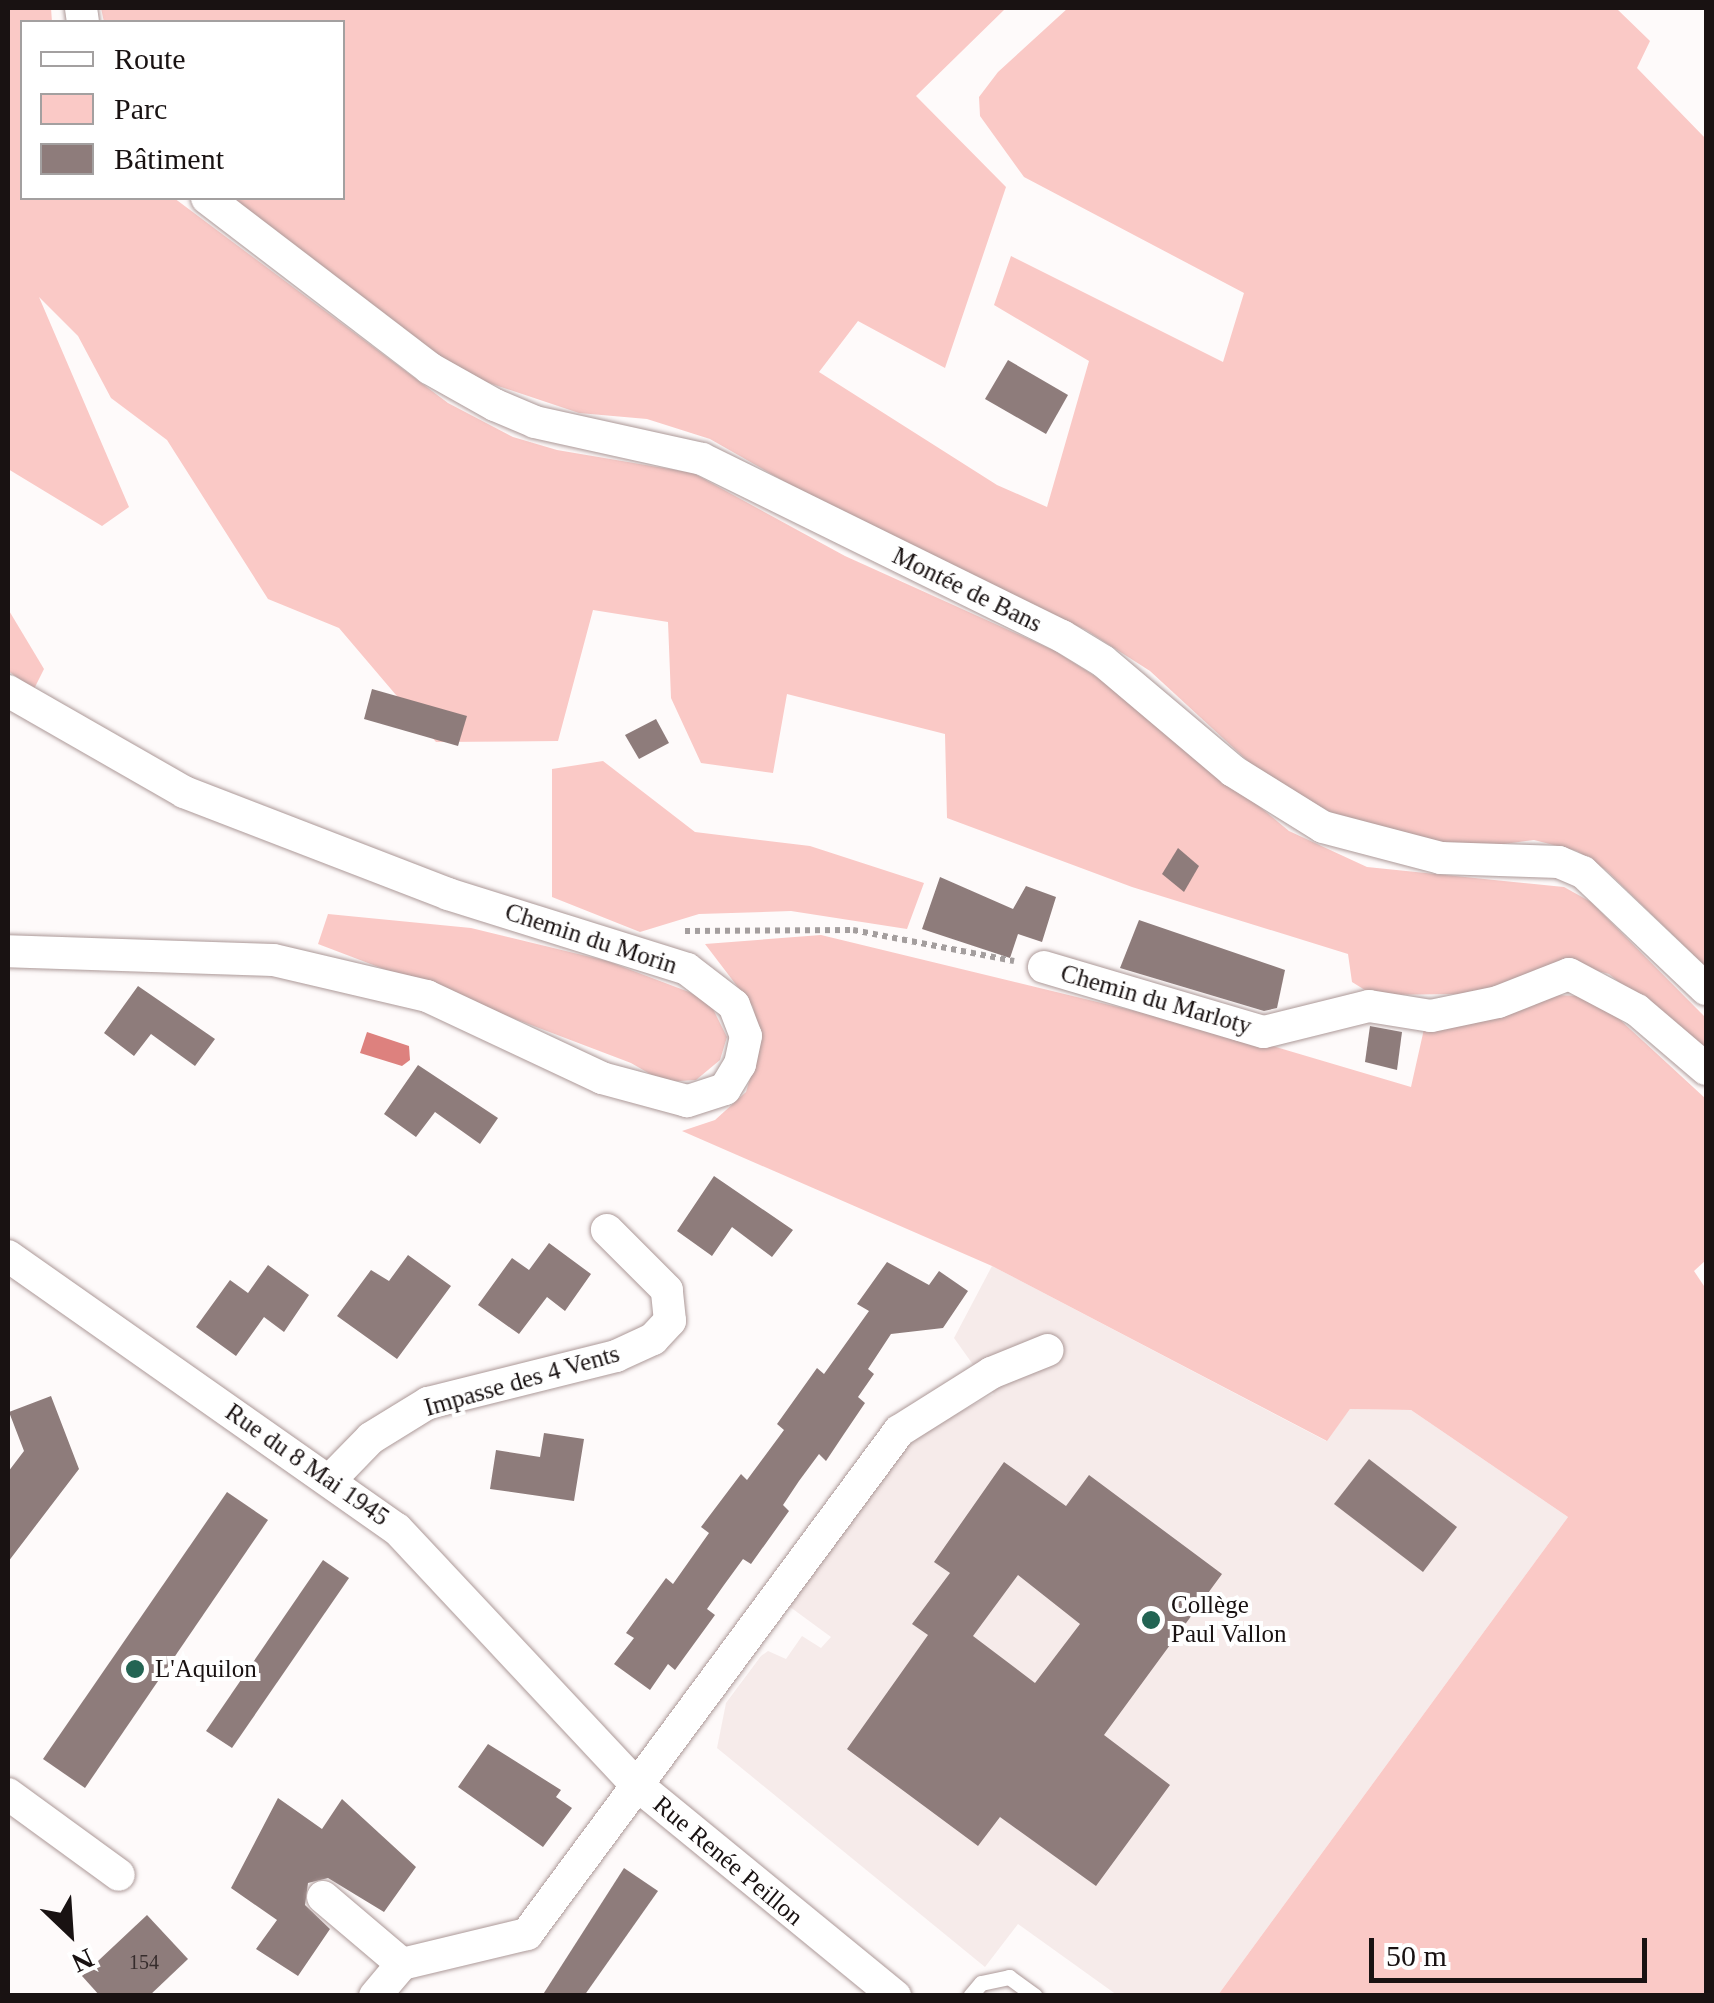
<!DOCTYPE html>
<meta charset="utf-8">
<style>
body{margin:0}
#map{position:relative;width:1714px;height:2003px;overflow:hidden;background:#fefafa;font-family:"Times New Roman",serif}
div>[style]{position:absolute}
.built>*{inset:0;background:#f6ebea}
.green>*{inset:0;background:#fac9c6}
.water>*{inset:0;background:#dd817e}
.building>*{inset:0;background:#8e7c7b}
.path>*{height:6px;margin-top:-3px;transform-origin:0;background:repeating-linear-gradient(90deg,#a49e9e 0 5px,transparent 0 10px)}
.roads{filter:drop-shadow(0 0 2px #ac9998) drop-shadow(0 0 2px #ac9998)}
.lane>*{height:15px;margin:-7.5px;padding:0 7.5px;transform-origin:7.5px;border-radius:7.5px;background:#fff}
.street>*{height:32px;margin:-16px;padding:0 16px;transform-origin:16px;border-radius:16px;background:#fff}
.dots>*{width:28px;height:28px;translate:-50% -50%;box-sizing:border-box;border:5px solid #fff;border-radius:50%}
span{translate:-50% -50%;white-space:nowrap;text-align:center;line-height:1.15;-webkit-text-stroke:8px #fff;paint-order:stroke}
.number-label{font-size:20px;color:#362c2c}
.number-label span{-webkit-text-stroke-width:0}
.street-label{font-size:25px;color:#191212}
.poi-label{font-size:25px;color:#191212}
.left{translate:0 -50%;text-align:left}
.frame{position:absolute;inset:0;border:10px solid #191212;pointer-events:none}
.legend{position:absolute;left:20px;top:20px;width:325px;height:180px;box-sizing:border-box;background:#fff;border:2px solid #a3a0a0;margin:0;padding:12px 18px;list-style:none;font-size:30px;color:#191212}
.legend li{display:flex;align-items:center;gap:20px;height:50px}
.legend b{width:50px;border:2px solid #a3a0a0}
.north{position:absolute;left:20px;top:1883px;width:100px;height:100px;-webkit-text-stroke:8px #fff;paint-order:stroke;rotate:155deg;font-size:28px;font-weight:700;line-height:40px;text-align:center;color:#191212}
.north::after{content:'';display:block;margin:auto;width:35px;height:45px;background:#191212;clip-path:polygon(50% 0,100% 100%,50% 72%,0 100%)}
.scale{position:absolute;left:1369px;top:1938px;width:278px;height:45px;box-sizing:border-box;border:5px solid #191212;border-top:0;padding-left:12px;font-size:30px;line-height:35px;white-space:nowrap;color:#191212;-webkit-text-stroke:8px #fff;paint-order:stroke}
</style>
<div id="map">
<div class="built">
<i style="clip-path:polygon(992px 1266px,1326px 1441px,1350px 1409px,1411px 1410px,1568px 1517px,1218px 1995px,1117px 1995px,1018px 1924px,985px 1967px,717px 1748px,726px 1703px,761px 1656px,768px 1651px,786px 1659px,802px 1636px,821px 1648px,831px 1637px,786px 1604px,897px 1454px,933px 1426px,994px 1394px,954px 1338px)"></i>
</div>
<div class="green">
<i style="clip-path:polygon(8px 8px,51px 8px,52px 22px,22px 22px,22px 198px,174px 198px,448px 403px,513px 437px,557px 450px,693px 473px,845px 556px,1055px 651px,1120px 692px,1289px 831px,1367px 867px,1564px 887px,1591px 902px,1706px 1018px,1706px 1054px,1609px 974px,1561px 961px,1516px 982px,1461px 994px,1373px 995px,1352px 982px,1348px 954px,1132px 887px,947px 818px,945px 734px,787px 694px,773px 773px,701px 763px,671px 698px,668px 622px,593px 610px,558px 741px,436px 742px,339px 628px,268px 599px,167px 440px,111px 398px,78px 336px,39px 297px,129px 507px,102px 526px,8px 469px)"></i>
<i style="clip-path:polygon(101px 8px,1006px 8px,916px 96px,1006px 187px,945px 368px,858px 321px,819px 372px,997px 485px,1047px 507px,1089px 361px,994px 305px,1011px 256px,1223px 362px,1244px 293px,1024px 177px,980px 116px,979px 97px,998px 72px,1068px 8px,1616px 8px,1650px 41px,1637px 68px,1706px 139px,1706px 967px,1606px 870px,1577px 851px,1534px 840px,1467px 849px,1392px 836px,1328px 811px,1263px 775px,1150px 671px,1086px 630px,885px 539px,710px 439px,647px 419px,579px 413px,444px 368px,233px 198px,342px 198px,342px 22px,104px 22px)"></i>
<i style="clip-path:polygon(8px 609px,44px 669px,34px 689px,8px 671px)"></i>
<i style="clip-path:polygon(603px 761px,695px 832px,810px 846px,924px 883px,907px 929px,791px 911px,699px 914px,640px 932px,552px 897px,552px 769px)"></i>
<i style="clip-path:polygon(328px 914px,471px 928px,607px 961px,689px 992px,710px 1003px,727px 1037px,720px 1060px,696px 1080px,664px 1082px,631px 1063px,318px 944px)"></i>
<i style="clip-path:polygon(821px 935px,1246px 1038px,1411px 1087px,1424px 1029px,1552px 995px,1583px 996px,1617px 1017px,1706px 1099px,1706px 1260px,1694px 1271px,1706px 1289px,1706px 1995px,1218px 1995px,1568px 1517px,1411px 1410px,1350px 1409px,1327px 1441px,992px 1266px,682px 1131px,715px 1120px,746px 1092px,761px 1042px,753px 1007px,705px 944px)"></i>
</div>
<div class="water">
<i style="clip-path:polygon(367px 1032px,409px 1046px,410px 1060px,402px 1066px,360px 1053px)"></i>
</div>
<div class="building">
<i style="clip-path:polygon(1008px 360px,1068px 395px,1046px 434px,985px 399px)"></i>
<i style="clip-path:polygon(372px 689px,467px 716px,458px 746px,364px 719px)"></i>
<i style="clip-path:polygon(656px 719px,669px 743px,639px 759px,625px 735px)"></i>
<i style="clip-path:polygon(1178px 848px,1199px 866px,1184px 892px,1162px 874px)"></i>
<i style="clip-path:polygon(940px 877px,1013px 909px,1026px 886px,1056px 897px,1042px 942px,1018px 934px,1010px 958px,922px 929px)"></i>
<i style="clip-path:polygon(1139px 920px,1285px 970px,1277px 1008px,1264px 1011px,1120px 968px)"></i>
<i style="clip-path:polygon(138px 986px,215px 1039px,195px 1066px,151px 1034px,134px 1056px,104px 1033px)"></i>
<i style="clip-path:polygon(1370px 1026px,1402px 1032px,1397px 1070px,1365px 1062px)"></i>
<i style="clip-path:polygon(418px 1065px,498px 1118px,480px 1144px,435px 1112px,416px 1137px,384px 1114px)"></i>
<i style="clip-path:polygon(714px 1176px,793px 1230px,772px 1257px,732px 1227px,712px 1256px,677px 1231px)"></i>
<i style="clip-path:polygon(549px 1243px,591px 1274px,565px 1311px,547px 1297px,519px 1334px,478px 1305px,512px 1258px,529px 1270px)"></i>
<i style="clip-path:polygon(408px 1255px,451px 1286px,397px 1359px,337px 1316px,371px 1270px,389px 1281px)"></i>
<i style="clip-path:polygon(887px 1262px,929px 1285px,939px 1271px,968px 1291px,943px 1328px,891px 1334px,868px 1369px,874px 1374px,858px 1397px,865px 1403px,844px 1434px,826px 1461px,819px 1454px,799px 1481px,783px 1505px,789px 1511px,751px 1564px,743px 1559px,724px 1585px,707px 1609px,715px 1615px,675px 1670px,668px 1664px,650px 1690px,614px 1664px,634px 1638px,626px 1633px,666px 1578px,673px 1584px,709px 1533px,701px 1527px,741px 1474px,747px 1480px,784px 1430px,777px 1424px,817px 1368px,824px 1374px,869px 1311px,857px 1304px)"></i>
<i style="clip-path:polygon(268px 1265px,309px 1295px,284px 1332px,264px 1317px,236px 1356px,196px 1327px,230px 1280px,248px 1293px)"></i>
<i style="clip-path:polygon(51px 1396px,79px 1469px,8px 1562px,8px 1472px,24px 1451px,9px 1412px)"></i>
<i style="clip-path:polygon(544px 1433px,584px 1439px,574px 1501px,490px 1489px,496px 1450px,540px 1457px)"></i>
<i style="clip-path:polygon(1369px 1459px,1457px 1527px,1423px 1572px,1334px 1504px)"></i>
<i style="clip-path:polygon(evenodd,1004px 1462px,1066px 1506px,1089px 1475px,1222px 1574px,1104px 1735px,1170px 1785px,1096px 1886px,1000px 1817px,978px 1846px,847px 1749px,928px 1635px,912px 1624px,950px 1573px,934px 1562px,1004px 1462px,1018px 1575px,1080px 1624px,1035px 1683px,973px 1636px,1018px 1575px)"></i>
<i style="clip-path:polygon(227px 1492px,268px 1520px,85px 1788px,43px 1759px)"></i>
<i style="clip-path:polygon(323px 1560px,349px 1578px,232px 1748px,206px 1731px)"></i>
<i style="clip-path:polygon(488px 1744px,561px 1790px,556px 1797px,572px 1808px,543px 1847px,458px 1787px)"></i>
<i style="clip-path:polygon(278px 1798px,322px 1829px,342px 1799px,416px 1867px,384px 1912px,328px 1878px,308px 1883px,305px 1905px,330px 1929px,298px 1976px,256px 1949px,277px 1920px,231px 1888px)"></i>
<i style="clip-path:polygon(624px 1868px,658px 1891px,584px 1996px,542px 1996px)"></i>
<i style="clip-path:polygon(147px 1915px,188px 1959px,149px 1996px,100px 1996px,82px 1976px)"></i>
</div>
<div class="path">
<i style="left:685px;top:931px;width:168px;rotate:-0.3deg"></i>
<i style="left:853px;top:930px;width:164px;rotate:10.9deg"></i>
</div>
<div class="roads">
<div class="lane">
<i style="left:970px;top:1996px;width:17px;rotate:-50deg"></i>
<i style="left:981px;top:1983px;width:29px;rotate:-12deg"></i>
<i style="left:1009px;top:1977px;width:32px;rotate:36deg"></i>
</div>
<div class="street">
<i style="left:81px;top:8px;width:14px;rotate:82deg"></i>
<i style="left:207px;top:198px;width:280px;rotate:37.4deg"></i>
<i style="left:429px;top:368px;width:76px;rotate:29.3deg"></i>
<i style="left:495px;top:405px;width:43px;rotate:23deg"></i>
<i style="left:535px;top:422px;width:171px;rotate:12.5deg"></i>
<i style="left:702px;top:459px;width:401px;rotate:26.2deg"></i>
<i style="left:1062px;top:636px;width:48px;rotate:31.4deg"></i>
<i style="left:1103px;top:661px;width:170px;rotate:40.2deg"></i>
<i style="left:1233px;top:771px;width:106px;rotate:31.9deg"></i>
<i style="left:1323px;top:827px;width:122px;rotate:14.7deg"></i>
<i style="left:1441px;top:858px;width:118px;rotate:1.9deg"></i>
<i style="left:1559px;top:862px;width:26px;rotate:23deg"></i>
<i style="left:1583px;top:872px;width:170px;rotate:43.6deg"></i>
<i style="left:8px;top:691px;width:203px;rotate:29.8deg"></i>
<i style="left:184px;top:792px;width:283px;rotate:21.1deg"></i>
<i style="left:448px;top:894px;width:250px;rotate:17.4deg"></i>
<i style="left:687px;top:969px;width:59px;rotate:37.5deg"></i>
<i style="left:734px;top:1005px;width:33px;rotate:69deg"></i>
<i style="left:746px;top:1036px;width:29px;rotate:102deg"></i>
<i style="left:740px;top:1064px;width:29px;rotate:121deg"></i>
<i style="left:725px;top:1089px;width:40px;rotate:162deg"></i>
<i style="left:687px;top:1101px;width:88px;rotate:-164.9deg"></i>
<i style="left:602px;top:1078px;width:193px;rotate:-154.9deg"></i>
<i style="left:427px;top:996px;width:158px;rotate:-166.8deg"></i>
<i style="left:273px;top:960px;width:265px;rotate:-178.1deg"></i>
<i style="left:1044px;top:967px;width:229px;rotate:16.5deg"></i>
<i style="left:1264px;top:1032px;width:108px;rotate:-13.9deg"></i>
<i style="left:1369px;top:1006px;width:63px;rotate:9.2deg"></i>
<i style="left:1431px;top:1016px;width:68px;rotate:-11.8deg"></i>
<i style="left:1498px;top:1002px;width:76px;rotate:-21.5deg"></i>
<i style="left:1569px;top:974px;width:77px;rotate:27.9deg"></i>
<i style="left:1637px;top:1010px;width:91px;rotate:40.5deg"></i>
<i style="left:8px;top:1256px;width:475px;rotate:35.1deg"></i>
<i style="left:397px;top:1529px;width:349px;rotate:46.9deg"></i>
<i style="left:636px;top:1784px;width:335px;rotate:39.3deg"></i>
<i style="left:332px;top:1478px;width:56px;rotate:-45.7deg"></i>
<i style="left:371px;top:1438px;width:67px;rotate:-31.6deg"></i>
<i style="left:428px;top:1403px;width:194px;rotate:-14deg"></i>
<i style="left:616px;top:1356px;width:41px;rotate:-24.7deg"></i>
<i style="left:653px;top:1339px;width:25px;rotate:-47deg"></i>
<i style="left:670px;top:1321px;width:31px;rotate:-96deg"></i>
<i style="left:667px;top:1290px;width:85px;rotate:-135deg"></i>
<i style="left:8px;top:1794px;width:137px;rotate:36.1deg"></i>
<i style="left:323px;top:1897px;width:104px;rotate:40.3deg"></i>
<i style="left:375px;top:1996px;width:42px;rotate:-49.8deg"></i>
<i style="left:402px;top:1964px;width:129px;rotate:-13.5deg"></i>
<i style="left:527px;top:1934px;width:626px;rotate:-53.51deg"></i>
<i style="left:899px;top:1431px;width:109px;rotate:-32.2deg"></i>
<i style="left:991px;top:1373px;width:61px;rotate:-22deg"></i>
</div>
</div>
<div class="dots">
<i style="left:1151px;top:1620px;background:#236453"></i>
<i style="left:135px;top:1669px;background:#236453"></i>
</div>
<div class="number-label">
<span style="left:144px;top:1962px">154</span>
</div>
<div class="street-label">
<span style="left:967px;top:590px;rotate:26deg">Montée de Bans</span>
<span style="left:591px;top:939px;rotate:18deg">Chemin du Morin</span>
<span style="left:1156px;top:1000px;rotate:16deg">Chemin du Marloty</span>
<span style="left:522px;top:1381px;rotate:-16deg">Impasse des 4 Vents</span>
<span style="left:307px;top:1465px;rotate:35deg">Rue du 8 Mai 1945</span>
<span style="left:728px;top:1861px;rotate:40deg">Rue Renée Peillon</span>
</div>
<div class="poi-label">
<span class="left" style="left:1171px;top:1620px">Collège<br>Paul Vallon</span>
<span class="left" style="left:155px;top:1669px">L'Aquilon</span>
</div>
<div class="frame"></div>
<ul class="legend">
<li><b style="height:12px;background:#fff"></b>Route</li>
<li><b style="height:28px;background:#fac9c6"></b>Parc</li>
<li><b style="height:28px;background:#8e7c7b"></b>Bâtiment</li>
</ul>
<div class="north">N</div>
<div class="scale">50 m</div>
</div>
